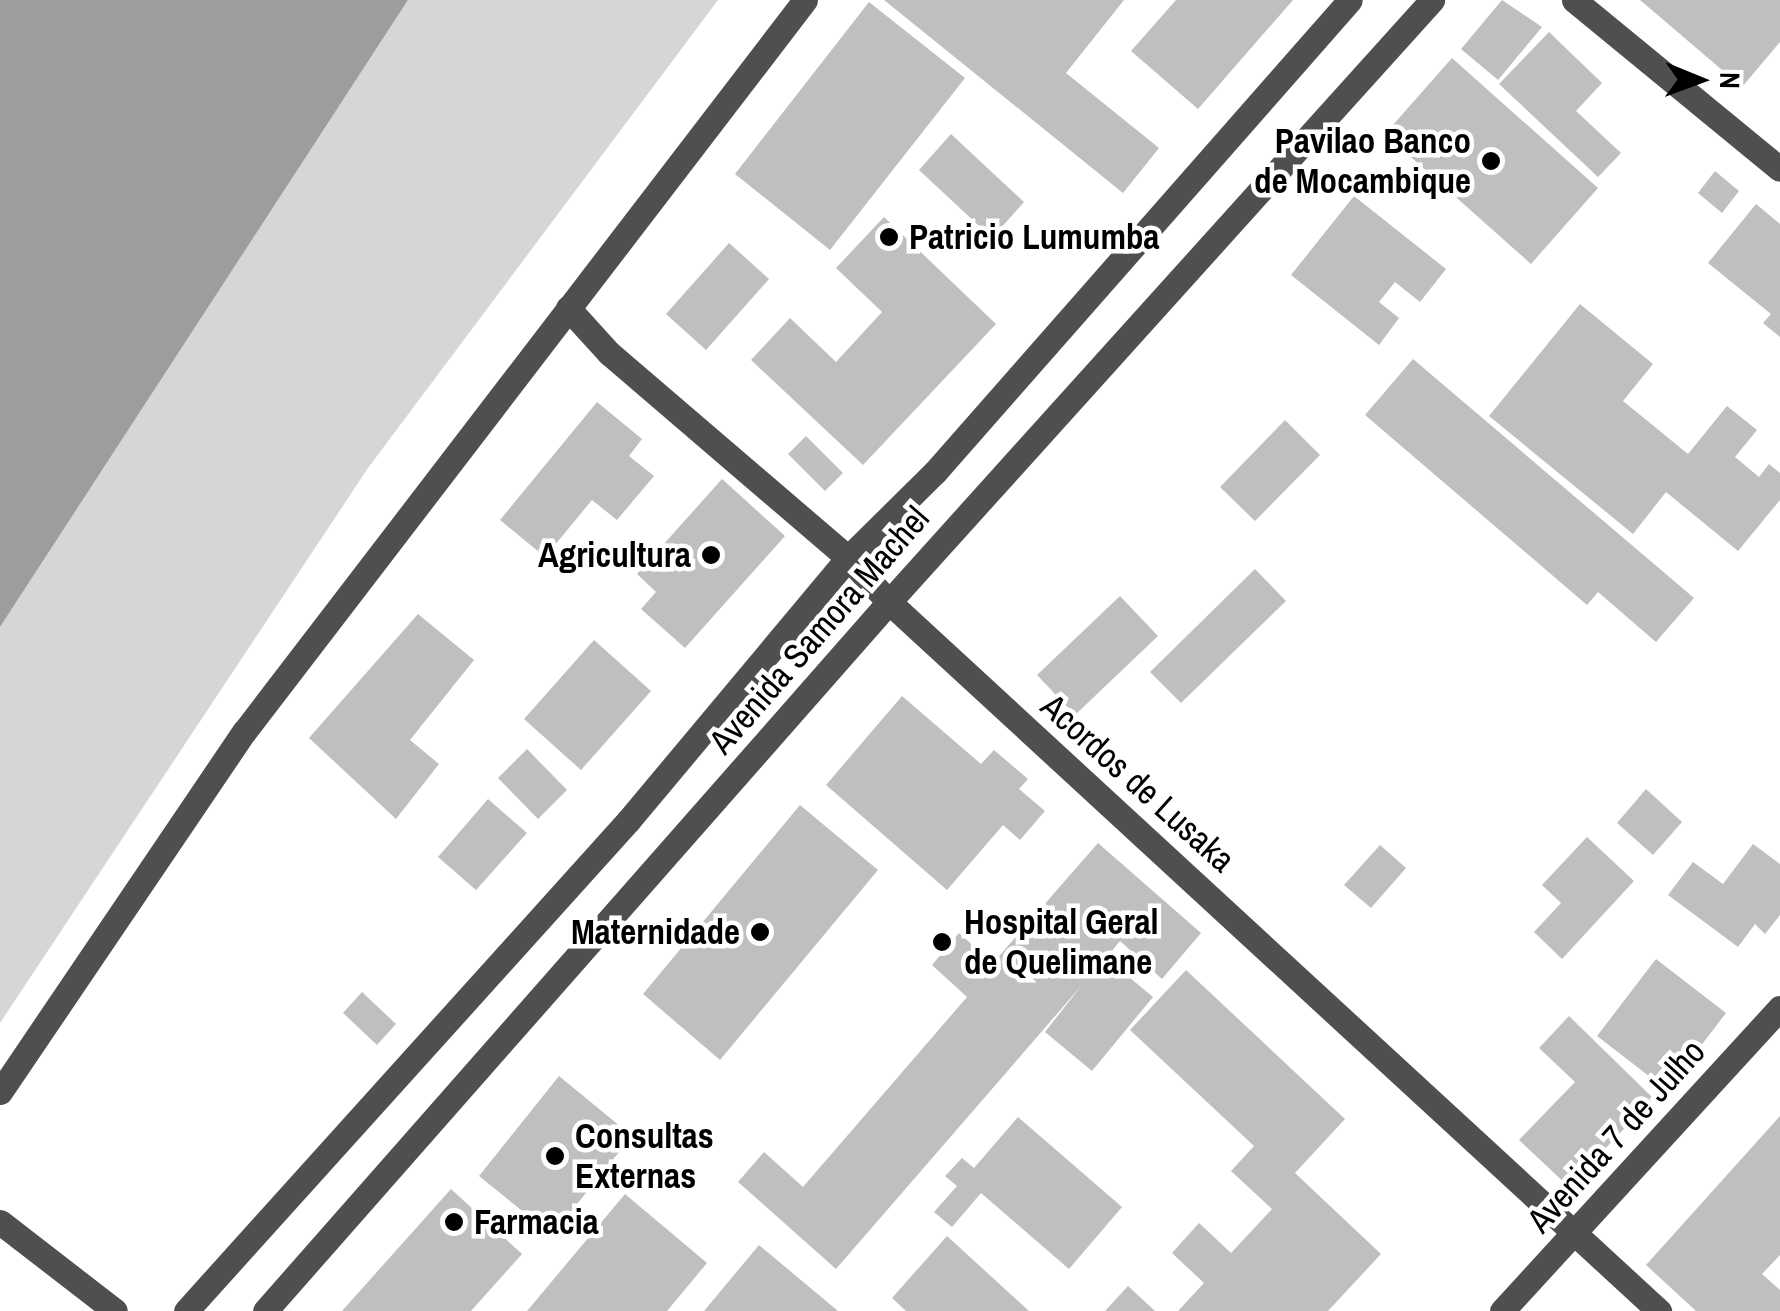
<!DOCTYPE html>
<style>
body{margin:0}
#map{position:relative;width:1780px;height:1311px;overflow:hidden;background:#fff;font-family:"Archivo Narrow",sans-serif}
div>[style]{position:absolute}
.green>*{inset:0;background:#d6d6d6}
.water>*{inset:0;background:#9d9d9d}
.building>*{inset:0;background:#bfbfbf}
.minor>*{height:25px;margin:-12.5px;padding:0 12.5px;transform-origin:12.5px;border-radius:12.5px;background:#4f4f4f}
.dots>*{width:28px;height:28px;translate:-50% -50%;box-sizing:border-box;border:5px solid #fff;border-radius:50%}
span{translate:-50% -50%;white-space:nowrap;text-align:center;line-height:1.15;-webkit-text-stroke:9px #fff;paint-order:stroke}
.poi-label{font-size:35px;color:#000;font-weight:700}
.right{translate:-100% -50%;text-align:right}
.left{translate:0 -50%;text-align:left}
.street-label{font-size:35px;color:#000}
.north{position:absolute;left:1650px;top:30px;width:100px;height:100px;-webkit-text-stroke:8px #fff;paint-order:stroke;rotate:91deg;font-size:28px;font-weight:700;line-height:40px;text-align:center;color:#000}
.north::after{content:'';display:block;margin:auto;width:35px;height:45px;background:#000;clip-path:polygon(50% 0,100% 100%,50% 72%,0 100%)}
</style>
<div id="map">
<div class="green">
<i style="clip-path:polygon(408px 0,718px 0,368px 468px,0 1023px,0 627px)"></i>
</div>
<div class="water">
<i style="clip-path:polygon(0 0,408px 0,0 627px)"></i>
</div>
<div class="building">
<i style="clip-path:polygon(884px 0,1124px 0,1066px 73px,1159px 148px,1123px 193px)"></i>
<i style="clip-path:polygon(1176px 0,1293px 0,1198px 109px,1131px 51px)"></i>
<i style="clip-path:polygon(1502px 0,1542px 27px,1498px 80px,1461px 49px)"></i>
<i style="clip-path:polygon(1640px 0,1780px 0,1780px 42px,1742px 87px)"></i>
<i style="clip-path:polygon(869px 2px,965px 78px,830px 250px,735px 174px)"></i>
<i style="clip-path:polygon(1549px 32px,1602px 83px,1576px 111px,1621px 153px,1598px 177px,1499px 84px)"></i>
<i style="clip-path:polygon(1452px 58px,1598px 188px,1531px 264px,1385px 134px)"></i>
<i style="clip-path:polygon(951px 134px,1024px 202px,992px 238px,919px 170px)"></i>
<i style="clip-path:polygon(1715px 171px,1739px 191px,1722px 213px,1698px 193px)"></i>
<i style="clip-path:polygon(1354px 196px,1446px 269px,1420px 302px,1395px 282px,1379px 302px,1399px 318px,1379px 345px,1291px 275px)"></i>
<i style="clip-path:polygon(1756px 204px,1780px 224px,1780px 337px,1763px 323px,1771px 314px,1708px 263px)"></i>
<i style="clip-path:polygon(884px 217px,996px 324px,863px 465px,751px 360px,790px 318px,836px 362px,882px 312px,836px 268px)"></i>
<i style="clip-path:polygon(729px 243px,769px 279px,706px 350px,666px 314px)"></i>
<i style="clip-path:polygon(1580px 304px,1653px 364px,1623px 401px,1688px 454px,1727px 406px,1757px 430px,1735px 457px,1759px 477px,1769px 464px,1780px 473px,1780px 500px,1738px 551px,1666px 492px,1633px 534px,1489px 416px)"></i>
<i style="clip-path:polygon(1413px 359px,1694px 598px,1656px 642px,1598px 592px,1587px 605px,1365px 415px)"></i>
<i style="clip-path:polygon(597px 402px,642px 439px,629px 456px,654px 476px,617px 520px,592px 500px,545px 557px,500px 520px)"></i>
<i style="clip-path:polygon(1285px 420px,1320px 455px,1255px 521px,1220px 487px)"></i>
<i style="clip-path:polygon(806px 436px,843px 473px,825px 491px,788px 454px)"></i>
<i style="clip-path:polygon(722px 479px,785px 536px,685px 648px,641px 609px,656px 592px,637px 574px)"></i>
<i style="clip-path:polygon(1255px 569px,1286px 601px,1181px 703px,1150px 672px)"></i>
<i style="clip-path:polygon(1120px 596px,1158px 636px,1075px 715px,1037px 675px)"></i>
<i style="clip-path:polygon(418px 614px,474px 660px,410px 740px,439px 764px,396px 819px,309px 738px)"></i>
<i style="clip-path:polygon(594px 640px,651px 691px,581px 770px,524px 719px)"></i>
<i style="clip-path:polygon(902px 696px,981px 764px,994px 750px,1028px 779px,1019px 789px,1045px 811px,1020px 840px,1003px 825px,947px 890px,826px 785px)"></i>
<i style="clip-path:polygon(527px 749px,567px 790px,538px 819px,498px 778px)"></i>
<i style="clip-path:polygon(1646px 789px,1682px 822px,1653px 855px,1617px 823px)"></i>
<i style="clip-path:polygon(488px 799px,527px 833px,476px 890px,438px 857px)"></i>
<i style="clip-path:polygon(800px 805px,878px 870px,720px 1060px,643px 994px)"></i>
<i style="clip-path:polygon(1587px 837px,1634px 881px,1562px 959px,1534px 932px,1561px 903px,1542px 885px)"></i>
<i style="clip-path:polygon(1098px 843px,1201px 933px,1162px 979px,1120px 941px,1106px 958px,1153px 997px,1092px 1071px,1045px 1032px,1082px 985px,836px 1269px,738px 1182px,764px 1152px,803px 1187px,967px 997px,932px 965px,959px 933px,993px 963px)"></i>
<i style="clip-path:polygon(1753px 844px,1780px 864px,1780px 915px,1765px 934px,1755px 924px,1738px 947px,1668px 895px,1693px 862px,1723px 884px)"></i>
<i style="clip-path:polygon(1380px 845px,1406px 868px,1371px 908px,1344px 885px)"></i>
<i style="clip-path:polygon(1656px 959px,1726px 1013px,1667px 1090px,1597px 1036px)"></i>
<i style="clip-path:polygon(1186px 970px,1345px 1119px,1295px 1173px,1381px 1254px,1328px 1311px,1178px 1311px,1204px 1283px,1172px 1253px,1199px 1223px,1231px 1253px,1272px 1209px,1231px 1171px,1254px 1146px,1130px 1030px)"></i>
<i style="clip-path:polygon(362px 992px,396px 1024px,377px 1045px,343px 1013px)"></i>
<i style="clip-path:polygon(1569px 1016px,1653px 1098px,1569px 1187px,1519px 1140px,1575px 1082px,1539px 1048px)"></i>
<i style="clip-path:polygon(559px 1076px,632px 1136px,552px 1235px,479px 1176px)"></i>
<i style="clip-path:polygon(1780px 1116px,1780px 1255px,1762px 1274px,1780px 1290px,1780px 1311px,1696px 1311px,1646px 1265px)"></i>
<i style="clip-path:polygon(1018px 1117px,1122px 1207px,1069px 1269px,981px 1193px,952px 1227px,934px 1212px,957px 1186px,945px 1176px,962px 1158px,974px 1168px)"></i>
<i style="clip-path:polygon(451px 1189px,522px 1254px,471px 1311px,342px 1311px)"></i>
<i style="clip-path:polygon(625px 1194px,707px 1263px,667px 1311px,527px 1311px)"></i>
<i style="clip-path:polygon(947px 1236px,1029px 1311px,906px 1311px,892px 1298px)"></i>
<i style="clip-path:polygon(759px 1245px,838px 1311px,704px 1311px)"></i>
<i style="clip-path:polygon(1128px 1286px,1155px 1311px,1105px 1311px)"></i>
</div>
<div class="minor">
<i style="left:1574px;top:0;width:266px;rotate:39.4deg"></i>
<i style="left:568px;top:308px;width:61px;rotate:47.7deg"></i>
<i style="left:609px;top:353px;width:315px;rotate:40.6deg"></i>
<i style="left:848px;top:558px;width:60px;rotate:47deg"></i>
<i style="left:889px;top:602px;width:1047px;rotate:42.64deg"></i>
<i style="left:0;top:1092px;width:435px;rotate:-55.9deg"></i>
<i style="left:244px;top:732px;width:922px;rotate:-52.53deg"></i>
<i style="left:0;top:1222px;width:145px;rotate:37.7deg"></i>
<i style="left:186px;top:1311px;width:660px;rotate:-47.95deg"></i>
<i style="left:628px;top:821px;width:343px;rotate:-50.1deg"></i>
<i style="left:848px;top:558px;width:122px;rotate:-44.7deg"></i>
<i style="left:935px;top:472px;width:628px;rotate:-48.68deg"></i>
<i style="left:265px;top:1311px;width:944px;rotate:-48.65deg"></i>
<i style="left:889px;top:602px;width:811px;rotate:-47.95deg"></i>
<i style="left:1502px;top:1311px;width:411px;rotate:-47.5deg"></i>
</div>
<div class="dots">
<i style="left:1491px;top:161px;background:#000"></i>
<i style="left:889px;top:237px;background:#000"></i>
<i style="left:711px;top:555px;background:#000"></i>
<i style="left:760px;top:932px;background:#000"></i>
<i style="left:942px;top:942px;background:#000"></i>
<i style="left:555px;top:1156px;background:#000"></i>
<i style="left:454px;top:1222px;background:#000"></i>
</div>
<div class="poi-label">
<span class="right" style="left:1471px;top:161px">Pavilao Banco<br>de Mocambique</span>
<span class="left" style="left:909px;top:237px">Patricio Lumumba</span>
<span class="right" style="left:691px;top:555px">Agricultura</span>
<span class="left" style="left:964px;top:942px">Hospital Geral<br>de Quelimane</span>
<span class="right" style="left:740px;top:932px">Maternidade</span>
<span class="left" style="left:575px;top:1156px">Consultas<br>Externas</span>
<span class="left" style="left:474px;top:1222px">Farmacia</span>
</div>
<div class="street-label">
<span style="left:819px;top:630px;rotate:-49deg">Avenida Samora Machel</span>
<span style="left:1138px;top:783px;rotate:42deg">Acordos de Lusaka</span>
<span style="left:1616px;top:1136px;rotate:-48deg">Avenida 7 de Julho</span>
</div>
<div class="north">N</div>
</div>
